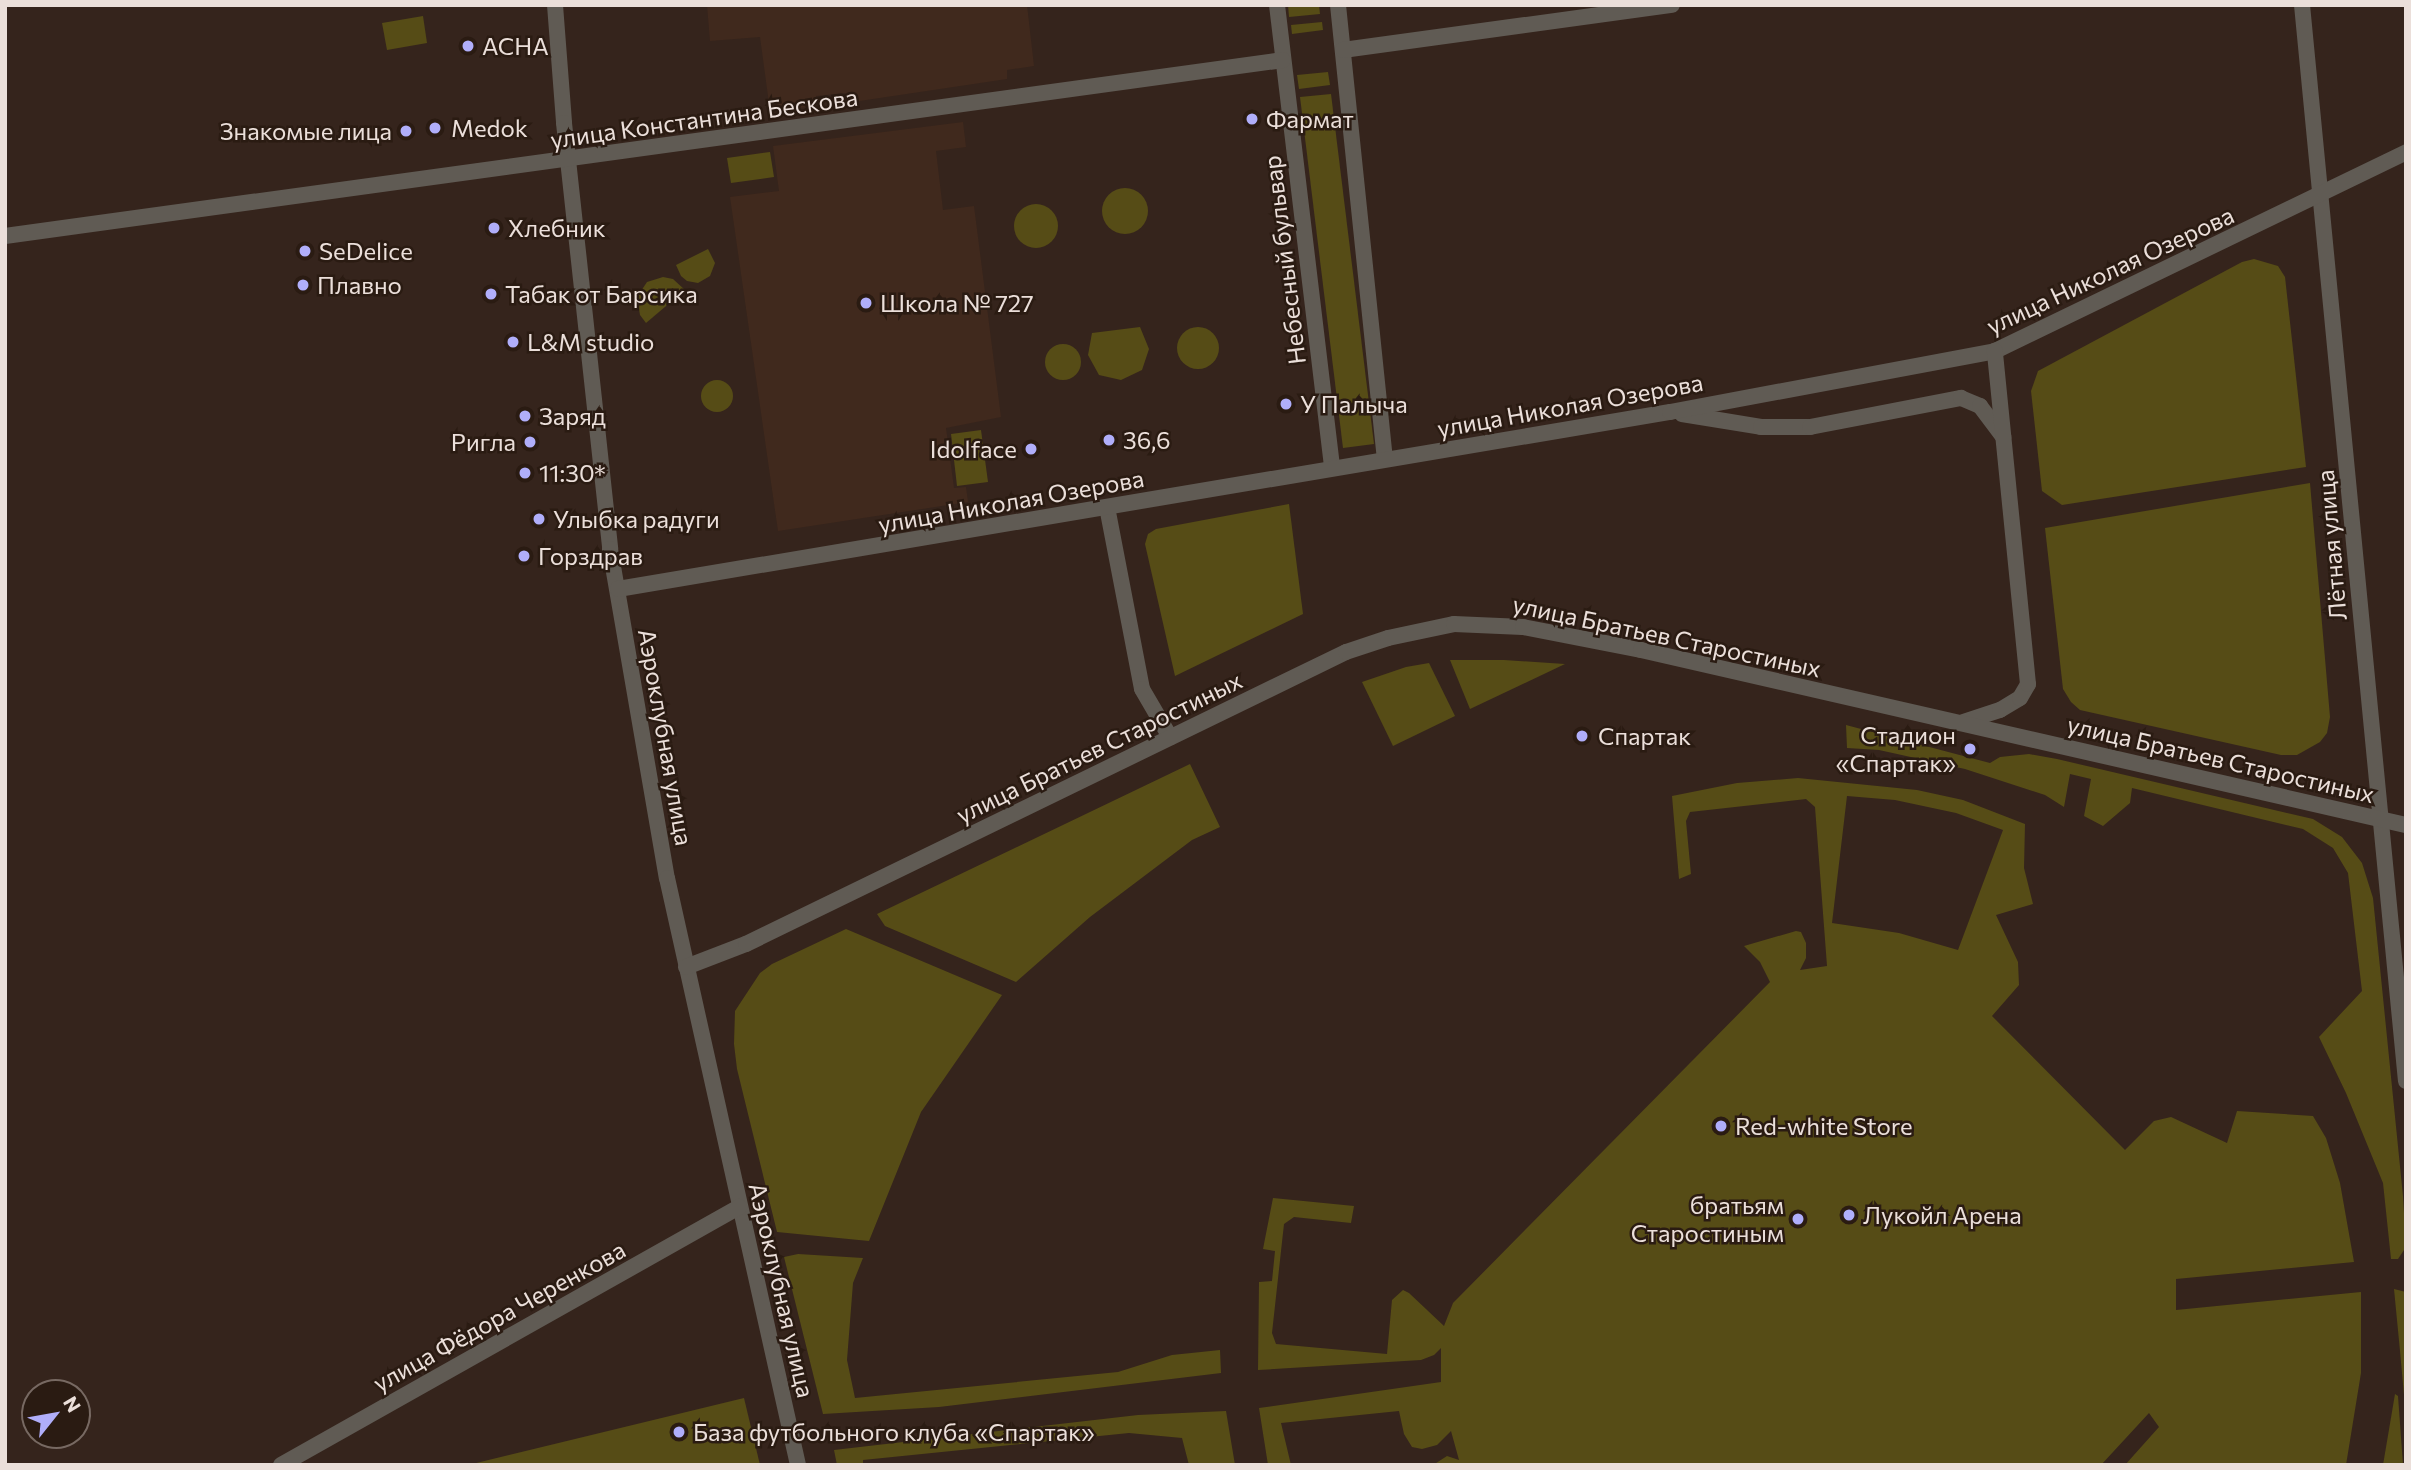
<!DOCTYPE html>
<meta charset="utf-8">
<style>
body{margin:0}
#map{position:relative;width:2411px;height:1470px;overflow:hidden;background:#35241c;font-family:Commissioner,sans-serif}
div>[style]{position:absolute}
.built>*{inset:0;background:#40291d}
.green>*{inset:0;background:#564c16}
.round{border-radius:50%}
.minor>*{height:16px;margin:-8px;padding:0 8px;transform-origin:8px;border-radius:8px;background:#605b54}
.dots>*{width:19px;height:19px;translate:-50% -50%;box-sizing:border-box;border:4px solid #2a1b12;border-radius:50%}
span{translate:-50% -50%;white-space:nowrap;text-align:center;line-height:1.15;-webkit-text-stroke:5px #2a1b12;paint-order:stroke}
.poi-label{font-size:24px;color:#ebdfda}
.left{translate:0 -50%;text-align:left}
.right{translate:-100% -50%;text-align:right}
.street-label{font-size:24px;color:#ebdfda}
.frame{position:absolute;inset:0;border:7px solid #ebdfda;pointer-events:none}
.north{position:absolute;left:21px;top:1379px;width:70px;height:70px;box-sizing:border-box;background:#2a1b12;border:2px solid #776962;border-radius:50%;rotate:59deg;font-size:19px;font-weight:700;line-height:28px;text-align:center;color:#ebdfda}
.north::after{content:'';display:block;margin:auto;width:24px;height:32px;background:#b0aefa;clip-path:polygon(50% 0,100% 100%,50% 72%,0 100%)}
</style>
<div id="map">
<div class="built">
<i style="clip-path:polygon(707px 5px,1027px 5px,1034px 66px,1007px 70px,1007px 79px,846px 103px,845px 93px,816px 96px,817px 106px,770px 111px,760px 37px,710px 41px)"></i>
<i style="clip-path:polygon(963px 122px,966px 147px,936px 151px,943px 210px,974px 206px,1001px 417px,946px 428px,954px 488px,966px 487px,968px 502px,778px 531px,730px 197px,779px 191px,773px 146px)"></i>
</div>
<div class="green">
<i style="clip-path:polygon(1288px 5px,1319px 5px,1320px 14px,1289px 17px)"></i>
<i style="clip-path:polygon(423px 16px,427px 43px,387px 50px,382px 23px)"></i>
<i style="clip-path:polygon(1322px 22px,1323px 30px,1292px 34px,1291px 25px)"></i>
<i style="clip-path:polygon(1328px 72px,1330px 85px,1299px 89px,1297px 75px)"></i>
<i style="clip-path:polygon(1331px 94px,1374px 444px,1343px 448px,1300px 97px)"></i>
<i style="clip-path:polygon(770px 152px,774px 177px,731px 183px,727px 158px)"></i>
<i class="round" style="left:1102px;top:188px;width:46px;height:46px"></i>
<i class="round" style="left:1014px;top:204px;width:44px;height:44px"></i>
<i style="clip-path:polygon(708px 249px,715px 263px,710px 276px,698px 283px,687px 281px,681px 276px,676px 265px)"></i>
<i style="clip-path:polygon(2254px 259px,2278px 266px,2285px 277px,2306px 467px,2062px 505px,2042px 491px,2031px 391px,2038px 371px,2242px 262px)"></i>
<i style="clip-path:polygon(663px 277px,673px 279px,685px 290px,646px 323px,640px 315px,637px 297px,647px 282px)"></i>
<i style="clip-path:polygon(1140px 327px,1149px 349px,1142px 370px,1121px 380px,1099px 375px,1088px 355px,1092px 333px)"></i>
<i class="round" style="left:1177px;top:327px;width:42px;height:42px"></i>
<i class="round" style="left:1045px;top:344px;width:36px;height:36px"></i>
<i class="round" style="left:701px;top:380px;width:32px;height:32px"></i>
<i style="clip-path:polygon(981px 430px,988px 482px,957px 486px,951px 434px)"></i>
<i style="clip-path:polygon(2310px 483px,2330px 717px,2327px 733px,2320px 742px,2297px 755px,2281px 755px,2080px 710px,2071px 702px,2063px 689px,2045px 528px)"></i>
<i style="clip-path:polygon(1289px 504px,1303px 614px,1175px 676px,1145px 544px,1148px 534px,1156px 529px)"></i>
<i style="clip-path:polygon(1450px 660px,1504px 660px,1565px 664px,1470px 709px)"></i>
<i style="clip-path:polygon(1429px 663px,1455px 716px,1393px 746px,1362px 682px,1406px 667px)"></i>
<i style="clip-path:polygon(1846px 725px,1990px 763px,2000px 757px,2029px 754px,2057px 759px,2313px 819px,2342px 837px,2362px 863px,2373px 898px,2403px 1196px,2406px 1247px,2398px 1259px,2391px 1259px,2383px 1183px,2346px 1093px,2319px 1037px,2362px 991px,2348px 873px,2333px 848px,2303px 829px,2132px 788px,2130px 803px,2103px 826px,2084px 816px,2091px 779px,2070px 774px,2064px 807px,2045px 795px,1965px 769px,1879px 750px,1847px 748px)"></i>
<i style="clip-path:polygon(1190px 764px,1220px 827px,1192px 840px,1090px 917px,1016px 982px,885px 926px,877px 914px)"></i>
<i style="clip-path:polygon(evenodd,1798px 778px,1917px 790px,1963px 800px,2025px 824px,2024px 868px,2033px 904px,1996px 915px,2018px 962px,2019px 985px,1992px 1016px,2125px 1150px,2154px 1121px,2171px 1117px,2227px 1143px,2237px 1111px,2313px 1116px,2326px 1138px,2340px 1183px,2354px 1262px,2176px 1279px,2176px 1310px,2361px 1292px,2361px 1373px,2346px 1465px,2125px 1465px,2159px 1427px,2149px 1413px,2101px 1465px,1433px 1465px,1447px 1456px,1459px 1460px,1451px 1431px,1437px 1445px,1422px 1449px,1412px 1447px,1404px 1434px,1399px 1411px,1281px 1423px,1291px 1465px,1268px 1465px,1259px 1408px,1441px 1382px,1441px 1348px,1434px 1355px,1421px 1360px,1258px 1370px,1259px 1282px,1272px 1281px,1275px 1251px,1263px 1249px,1273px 1198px,1354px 1206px,1351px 1223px,1294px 1217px,1284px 1224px,1272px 1333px,1276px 1344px,1387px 1354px,1392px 1300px,1403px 1290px,1409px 1293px,1444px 1326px,1453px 1303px,1770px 982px,1760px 962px,1744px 946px,1796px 931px,1801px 932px,1806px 943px,1806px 958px,1800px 970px,1827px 966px,1815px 807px,1806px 799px,1690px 812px,1686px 821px,1691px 874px,1679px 879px,1672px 796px,1737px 783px,1798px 778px,1847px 796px,1895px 800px,1956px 813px,2003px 830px,1958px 950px,1899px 933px,1832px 923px,1847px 796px)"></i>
<i style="clip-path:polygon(846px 929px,1002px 995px,921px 1112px,869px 1241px,777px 1232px,737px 1069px,734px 1044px,735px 1011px,760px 973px,772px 964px)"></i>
<i style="clip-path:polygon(798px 1254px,863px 1258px,853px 1283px,847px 1360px,855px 1398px,1118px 1372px,1172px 1355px,1220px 1350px,1221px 1373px,939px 1407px,823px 1414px,784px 1257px)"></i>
<i style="clip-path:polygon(2394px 1289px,2406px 1292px,2406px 1417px,2400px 1351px)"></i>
<i style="clip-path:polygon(2395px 1394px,2398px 1396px,2403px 1465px,2383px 1465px)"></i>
<i style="clip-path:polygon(744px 1398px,760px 1465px,468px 1465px)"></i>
<i style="clip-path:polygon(1226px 1411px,1235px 1465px,1189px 1465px,1182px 1438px,1129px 1433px,863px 1460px,863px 1465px,837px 1465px,834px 1450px,1138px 1415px)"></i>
</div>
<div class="minor">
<i style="left:555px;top:5px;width:118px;rotate:85.6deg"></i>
<i style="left:564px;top:123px;width:428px;rotate:83.8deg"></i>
<i style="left:610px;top:549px;width:334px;rotate:80.2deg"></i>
<i style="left:667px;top:878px;width:601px;rotate:77.42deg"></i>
<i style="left:1277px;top:5px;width:466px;rotate:83.2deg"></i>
<i style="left:1338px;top:5px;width:456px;rotate:84.1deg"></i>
<i style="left:2302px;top:5px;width:1081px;rotate:84.48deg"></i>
<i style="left:1343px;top:50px;width:332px;rotate:-7.8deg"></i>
<i style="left:5px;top:236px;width:1290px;rotate:-7.84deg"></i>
<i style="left:1682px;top:414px;width:80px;rotate:9.3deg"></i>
<i style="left:1761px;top:427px;width:49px"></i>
<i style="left:1810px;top:427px;width:154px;rotate:-10.9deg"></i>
<i style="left:1961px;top:398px;width:21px;rotate:23deg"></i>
<i style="left:1980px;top:406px;width:39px;rotate:53deg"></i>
<i style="left:1107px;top:507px;width:185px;rotate:79.1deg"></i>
<i style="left:1142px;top:689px;width:56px;rotate:59.7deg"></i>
<i style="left:618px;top:589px;width:1067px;rotate:-9.55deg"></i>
<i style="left:1670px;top:412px;width:331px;rotate:-10.6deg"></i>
<i style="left:1995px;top:351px;width:457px;rotate:-25.8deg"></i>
<i style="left:1963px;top:722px;width:39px;rotate:-18deg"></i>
<i style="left:2000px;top:710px;width:23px;rotate:-31deg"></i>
<i style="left:2020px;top:698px;width:16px;rotate:-60deg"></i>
<i style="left:2028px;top:684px;width:335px;rotate:-95.7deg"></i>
<i style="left:686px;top:967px;width:64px;rotate:-21deg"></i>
<i style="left:746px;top:944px;width:667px;rotate:-25.95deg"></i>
<i style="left:1346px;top:652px;width:44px;rotate:-18.4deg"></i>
<i style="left:1388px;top:638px;width:67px;rotate:-12deg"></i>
<i style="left:1454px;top:624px;width:69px;rotate:2.5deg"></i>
<i style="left:1523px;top:627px;width:120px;rotate:11deg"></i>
<i style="left:1641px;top:650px;width:785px;rotate:12.89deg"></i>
<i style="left:281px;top:1465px;width:526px;rotate:-29.39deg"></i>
</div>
<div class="dots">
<i style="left:468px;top:46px;background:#b0aefa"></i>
<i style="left:1252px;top:119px;background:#b0aefa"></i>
<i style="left:435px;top:128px;background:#b0aefa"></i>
<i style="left:406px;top:131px;background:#b0aefa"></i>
<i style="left:494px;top:228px;background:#b0aefa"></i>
<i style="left:305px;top:251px;background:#b0aefa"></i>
<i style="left:303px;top:285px;background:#b0aefa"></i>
<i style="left:491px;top:294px;background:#b0aefa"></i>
<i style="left:866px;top:303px;background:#b0aefa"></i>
<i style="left:513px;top:342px;background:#b0aefa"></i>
<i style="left:1286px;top:404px;background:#b0aefa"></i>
<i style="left:525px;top:416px;background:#b0aefa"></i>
<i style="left:1109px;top:440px;background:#b0aefa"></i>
<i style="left:530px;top:442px;background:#b0aefa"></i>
<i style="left:1031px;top:449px;background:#b0aefa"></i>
<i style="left:525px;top:473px;background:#b0aefa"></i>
<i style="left:539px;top:519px;background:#b0aefa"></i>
<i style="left:524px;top:556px;background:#b0aefa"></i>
<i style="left:1582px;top:736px;background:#b0aefa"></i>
<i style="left:1970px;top:749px;background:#b0aefa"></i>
<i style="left:1721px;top:1126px;background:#b0aefa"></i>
<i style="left:1849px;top:1215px;background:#b0aefa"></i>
<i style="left:1798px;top:1219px;background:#b0aefa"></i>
<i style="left:679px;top:1432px;background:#b0aefa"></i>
</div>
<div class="poi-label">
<span class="left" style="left:482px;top:46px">АСНА</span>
<span class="left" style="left:1266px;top:119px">Фармат</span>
<span class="left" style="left:451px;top:128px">Medok</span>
<span class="right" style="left:392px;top:131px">Знакомые лица</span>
<span class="left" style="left:508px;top:228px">Хлебник</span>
<span class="left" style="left:319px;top:251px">SeDelice</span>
<span class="left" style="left:317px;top:285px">Плавно</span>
<span class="left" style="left:505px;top:294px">Табак от Барсика</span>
<span class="left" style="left:880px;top:303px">Школа № 727</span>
<span class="left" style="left:527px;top:342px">L&amp;M studio</span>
<span class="left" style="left:1300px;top:404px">У Палыча</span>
<span class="left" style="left:539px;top:416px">Заряд</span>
<span class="left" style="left:1123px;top:440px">36,6</span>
<span class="right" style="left:516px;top:442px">Ригла</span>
<span class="right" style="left:1017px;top:449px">Idolface</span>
<span class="left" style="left:539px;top:473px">11:30*</span>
<span class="left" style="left:553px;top:519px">Улыбка радуги</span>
<span class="left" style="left:538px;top:556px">Горздрав</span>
<span class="right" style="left:1956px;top:749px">Стадион<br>«Спартак»</span>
<span class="left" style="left:1598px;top:736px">Спартак</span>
<span class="left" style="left:1735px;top:1126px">Red-white Store</span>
<span class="right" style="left:1784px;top:1219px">братьям<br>Старостиным</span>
<span class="left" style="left:1863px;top:1215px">Лукойл Арена</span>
<span class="left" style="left:693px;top:1432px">База футбольного клуба «Спартак»</span>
</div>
<div class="street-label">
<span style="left:704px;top:118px;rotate:-8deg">улица Константина Бескова</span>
<span style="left:1284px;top:260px;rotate:-97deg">Небесный бульвар</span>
<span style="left:2110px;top:270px;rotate:-25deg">улица Николая Озерова</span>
<span style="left:1570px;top:405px;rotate:-10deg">улица Николая Озерова</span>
<span style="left:1011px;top:501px;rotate:-10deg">улица Николая Озерова</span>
<span style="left:2331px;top:545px;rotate:-95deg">Лётная улица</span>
<span style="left:1667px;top:636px;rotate:12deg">улица Братьев Старостиных</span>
<span style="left:666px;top:737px;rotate:80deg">Аэроклубная улица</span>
<span style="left:1099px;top:747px;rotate:-26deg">улица Братьев Старостиных</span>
<span style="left:2221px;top:759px;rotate:13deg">улица Братьев Старостиных</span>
<span style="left:782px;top:1290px;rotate:77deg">Аэроклубная улица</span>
<span style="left:499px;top:1316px;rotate:-29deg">улица Фёдора Черенкова</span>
</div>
<div class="frame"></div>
<div class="north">N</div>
</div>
